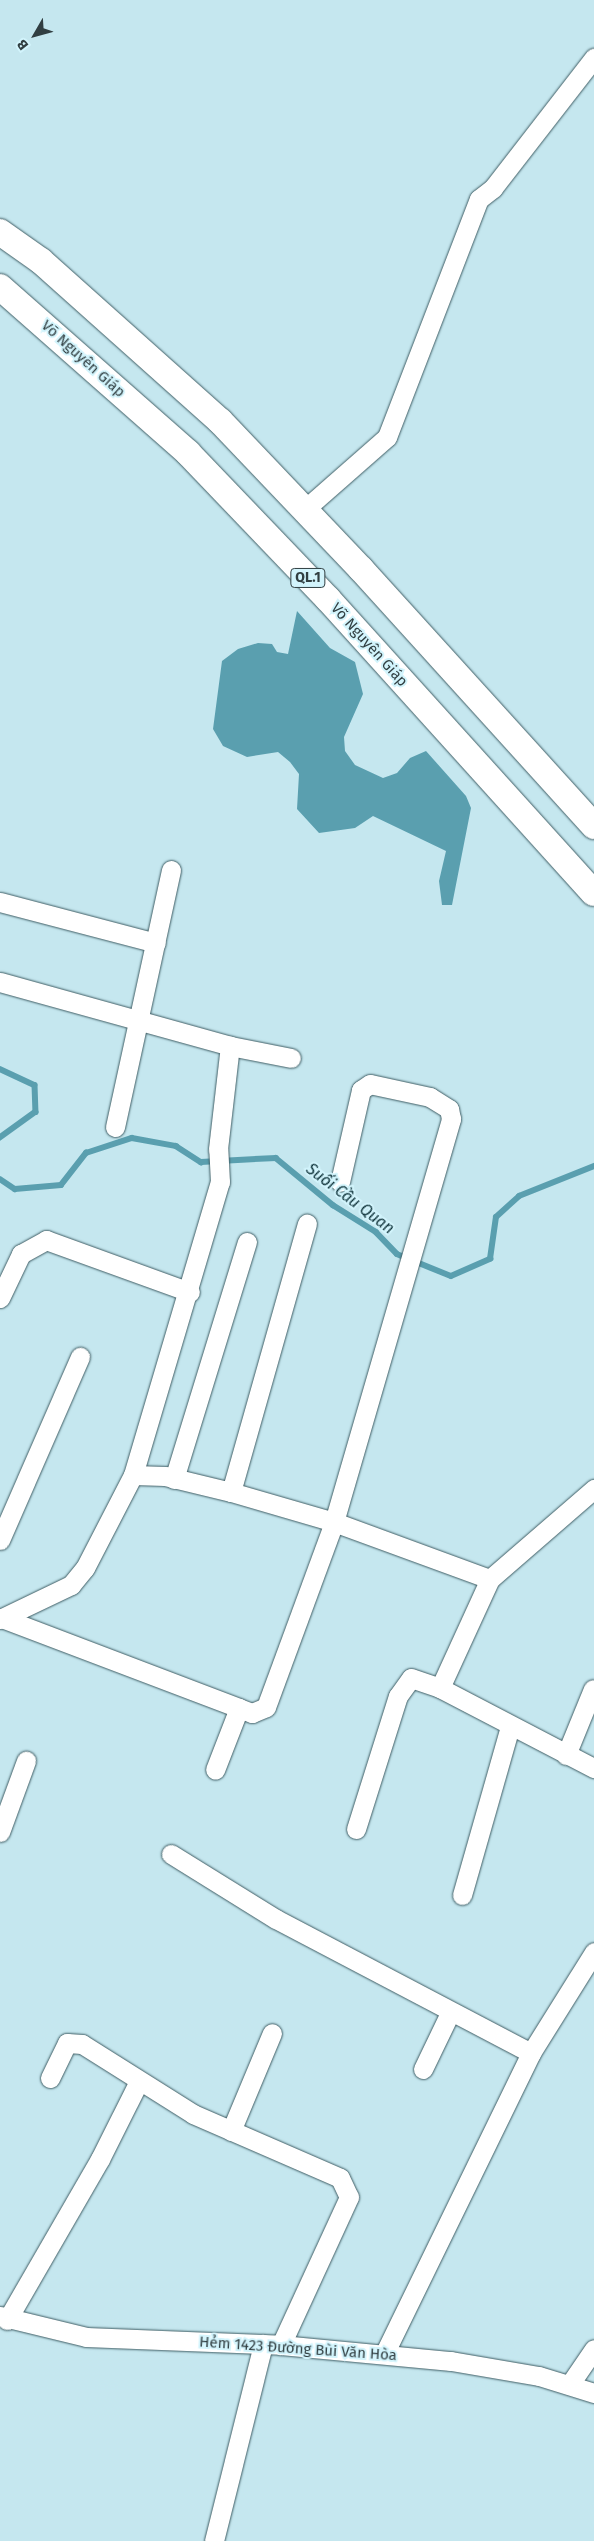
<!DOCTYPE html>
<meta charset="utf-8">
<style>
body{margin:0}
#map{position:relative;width:594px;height:2541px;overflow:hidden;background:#c5e7ef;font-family:"Fira Sans",sans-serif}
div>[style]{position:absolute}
.water>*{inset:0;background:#5a9faf}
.stream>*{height:5.5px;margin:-2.75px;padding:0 2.75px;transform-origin:2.75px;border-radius:2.75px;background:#5a9faf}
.roads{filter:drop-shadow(0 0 1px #3f5d64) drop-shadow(0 0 1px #3f5d64)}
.minor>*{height:19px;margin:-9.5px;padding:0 9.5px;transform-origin:9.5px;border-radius:9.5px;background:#fff}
.highway>*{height:26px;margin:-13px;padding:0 13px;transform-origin:13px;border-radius:13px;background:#fff}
span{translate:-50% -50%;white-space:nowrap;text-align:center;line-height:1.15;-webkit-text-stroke:4px #d2f4fc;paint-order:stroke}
.shield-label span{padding:1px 4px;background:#d2f4fc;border:1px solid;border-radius:4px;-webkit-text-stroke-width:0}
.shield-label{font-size:14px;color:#313f42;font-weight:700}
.street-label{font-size:15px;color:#313f42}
.water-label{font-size:16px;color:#0c3037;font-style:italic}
.north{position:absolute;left:10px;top:10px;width:50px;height:50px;-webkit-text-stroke:4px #d2f4fc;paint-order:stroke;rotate:232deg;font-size:14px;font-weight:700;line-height:20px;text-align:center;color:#313f42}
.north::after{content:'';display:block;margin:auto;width:18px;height:22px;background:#313f42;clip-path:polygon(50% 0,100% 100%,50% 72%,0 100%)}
</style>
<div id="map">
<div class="water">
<i style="clip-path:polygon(297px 611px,330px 648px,355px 662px,363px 694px,344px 737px,345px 751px,355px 765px,383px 778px,397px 773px,410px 758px,426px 751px,466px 796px,471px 808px,452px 905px,442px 905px,439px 881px,446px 851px,373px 816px,355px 828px,319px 833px,297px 809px,299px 774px,290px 762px,278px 752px,247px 757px,223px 746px,213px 729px,222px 661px,238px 649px,258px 643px,272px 644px,277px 652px,288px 654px)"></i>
</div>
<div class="stream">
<i style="left:0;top:1069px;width:38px;rotate:25deg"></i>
<i style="left:35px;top:1085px;width:27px;rotate:88deg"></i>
<i style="left:36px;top:1112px;width:44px;rotate:144.2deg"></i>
<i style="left:0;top:1179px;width:18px;rotate:34deg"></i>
<i style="left:15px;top:1189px;width:46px;rotate:-5deg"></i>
<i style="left:61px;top:1185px;width:41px;rotate:-52deg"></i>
<i style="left:86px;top:1153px;width:48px;rotate:-18.1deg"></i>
<i style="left:132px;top:1138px;width:45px;rotate:10.3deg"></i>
<i style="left:176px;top:1146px;width:30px;rotate:33deg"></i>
<i style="left:201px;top:1162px;width:75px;rotate:-3.1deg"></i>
<i style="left:276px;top:1158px;width:74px;rotate:39.5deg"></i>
<i style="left:333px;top:1205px;width:51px;rotate:32.1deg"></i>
<i style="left:376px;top:1232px;width:30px;rotate:46deg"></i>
<i style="left:397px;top:1254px;width:58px;rotate:22.2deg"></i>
<i style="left:451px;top:1276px;width:43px;rotate:-23.6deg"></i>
<i style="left:490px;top:1259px;width:42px;rotate:-81.9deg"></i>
<i style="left:496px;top:1217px;width:31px;rotate:-42deg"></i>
<i style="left:519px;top:1196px;width:81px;rotate:-21.8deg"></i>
</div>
<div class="roads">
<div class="minor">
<i style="left:305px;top:509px;width:109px;rotate:-41.3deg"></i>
<i style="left:387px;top:437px;width:255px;rotate:-68.9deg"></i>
<i style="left:479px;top:199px;width:18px;rotate:-38deg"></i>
<i style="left:493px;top:188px;width:165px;rotate:-52.2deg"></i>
<i style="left:0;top:902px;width:161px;rotate:14.7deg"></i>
<i style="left:0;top:982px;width:239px;rotate:15.5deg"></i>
<i style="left:230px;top:1046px;width:62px;rotate:11.1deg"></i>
<i style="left:115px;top:1127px;width:263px;rotate:-77.7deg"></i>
<i style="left:0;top:1298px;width:49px;rotate:-64.5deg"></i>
<i style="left:21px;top:1254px;width:29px;rotate:-29deg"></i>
<i style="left:46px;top:1240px;width:153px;rotate:19.9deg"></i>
<i style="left:133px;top:1475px;width:306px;rotate:-73.5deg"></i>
<i style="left:220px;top:1182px;width:33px;rotate:-93deg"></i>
<i style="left:218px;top:1149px;width:104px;rotate:-83.4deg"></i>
<i style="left:174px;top:1479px;width:248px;rotate:-72.9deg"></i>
<i style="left:231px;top:1492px;width:279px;rotate:-74.2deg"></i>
<i style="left:0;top:1540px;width:200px;rotate:-66.4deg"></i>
<i style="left:2px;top:1618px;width:254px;rotate:20.8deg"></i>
<i style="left:239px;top:1708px;width:66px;rotate:111.2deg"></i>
<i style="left:0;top:1619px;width:79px;rotate:-25.6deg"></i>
<i style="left:71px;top:1585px;width:22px;rotate:-51deg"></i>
<i style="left:85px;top:1568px;width:105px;rotate:-62.7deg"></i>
<i style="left:133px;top:1475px;width:32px;rotate:2deg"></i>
<i style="left:165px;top:1476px;width:68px;rotate:13.6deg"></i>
<i style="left:231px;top:1492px;width:107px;rotate:16.2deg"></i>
<i style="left:334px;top:1522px;width:166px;rotate:20.1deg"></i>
<i style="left:490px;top:1579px;width:138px;rotate:-40.9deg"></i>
<i style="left:440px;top:1688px;width:120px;rotate:-65.4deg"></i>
<i style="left:239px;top:1708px;width:14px;rotate:21deg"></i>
<i style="left:252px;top:1713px;width:15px;rotate:-23deg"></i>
<i style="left:266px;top:1707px;width:197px;rotate:-69.8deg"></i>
<i style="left:334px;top:1522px;width:420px;rotate:-73.8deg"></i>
<i style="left:451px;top:1119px;width:10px;rotate:-101deg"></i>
<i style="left:449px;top:1109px;width:22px;rotate:-148deg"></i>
<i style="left:430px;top:1097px;width:61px;rotate:-167.8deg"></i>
<i style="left:370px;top:1084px;width:11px;rotate:146deg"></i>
<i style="left:361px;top:1090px;width:94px;rotate:102.9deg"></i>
<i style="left:566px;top:1755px;width:71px;rotate:-67.8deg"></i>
<i style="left:356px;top:1829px;width:139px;rotate:-72.5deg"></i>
<i style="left:398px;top:1696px;width:22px;rotate:-54deg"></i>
<i style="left:411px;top:1678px;width:31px;rotate:19deg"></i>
<i style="left:440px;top:1688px;width:174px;rotate:27.5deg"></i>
<i style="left:0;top:1832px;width:76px;rotate:-69.9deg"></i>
<i style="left:171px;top:1854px;width:123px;rotate:31.8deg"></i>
<i style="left:276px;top:1919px;width:288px;rotate:27.7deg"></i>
<i style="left:531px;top:2053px;width:335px;rotate:116deg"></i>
<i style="left:462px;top:1895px;width:176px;rotate:-74.1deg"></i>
<i style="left:531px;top:2053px;width:119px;rotate:-58deg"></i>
<i style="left:423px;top:2069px;width:62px;rotate:-64.3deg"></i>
<i style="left:50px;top:2078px;width:39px;rotate:-64deg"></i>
<i style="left:67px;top:2043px;width:15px;rotate:4deg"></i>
<i style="left:82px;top:2044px;width:131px;rotate:32.2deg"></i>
<i style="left:193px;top:2114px;width:160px;rotate:23.5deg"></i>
<i style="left:340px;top:2178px;width:21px;rotate:65deg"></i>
<i style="left:349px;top:2197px;width:163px;rotate:114.7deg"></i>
<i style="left:231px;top:2131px;width:106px;rotate:-67.3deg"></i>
<i style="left:0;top:2316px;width:89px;rotate:13.7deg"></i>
<i style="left:86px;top:2337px;width:195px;rotate:2.3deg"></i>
<i style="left:281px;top:2345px;width:171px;rotate:5.4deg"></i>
<i style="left:451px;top:2361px;width:89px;rotate:9.7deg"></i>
<i style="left:539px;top:2376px;width:58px;rotate:17.2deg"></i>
<i style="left:7px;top:2320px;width:186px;rotate:-60deg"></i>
<i style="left:100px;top:2159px;width:85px;rotate:-63.4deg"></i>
<i style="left:570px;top:2384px;width:42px;rotate:-55.6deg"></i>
<i style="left:214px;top:2541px;width:203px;rotate:-76deg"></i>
</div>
<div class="highway">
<i style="left:0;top:232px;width:50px;rotate:35.3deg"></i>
<i style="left:41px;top:261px;width:240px;rotate:41.8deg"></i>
<i style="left:220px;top:421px;width:204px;rotate:46.4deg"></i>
<i style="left:361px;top:569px;width:347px;rotate:47.8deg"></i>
<i style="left:0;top:287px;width:251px;rotate:41.4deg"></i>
<i style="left:188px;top:453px;width:202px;rotate:46.2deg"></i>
<i style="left:328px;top:599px;width:396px;rotate:47.9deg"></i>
</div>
</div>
<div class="shield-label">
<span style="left:308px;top:578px">QL.1</span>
</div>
<div class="street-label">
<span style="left:83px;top:359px;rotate:42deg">Võ Nguyên Giáp</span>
<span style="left:369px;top:645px;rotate:48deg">Võ Nguyên Giáp</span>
<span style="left:298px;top:2349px;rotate:4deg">Hẻm 1423 Đường Bùi Văn Hòa</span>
</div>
<div class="water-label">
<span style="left:350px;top:1199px;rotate:37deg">Suối Cầu Quan</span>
</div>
<div class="north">B</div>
</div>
